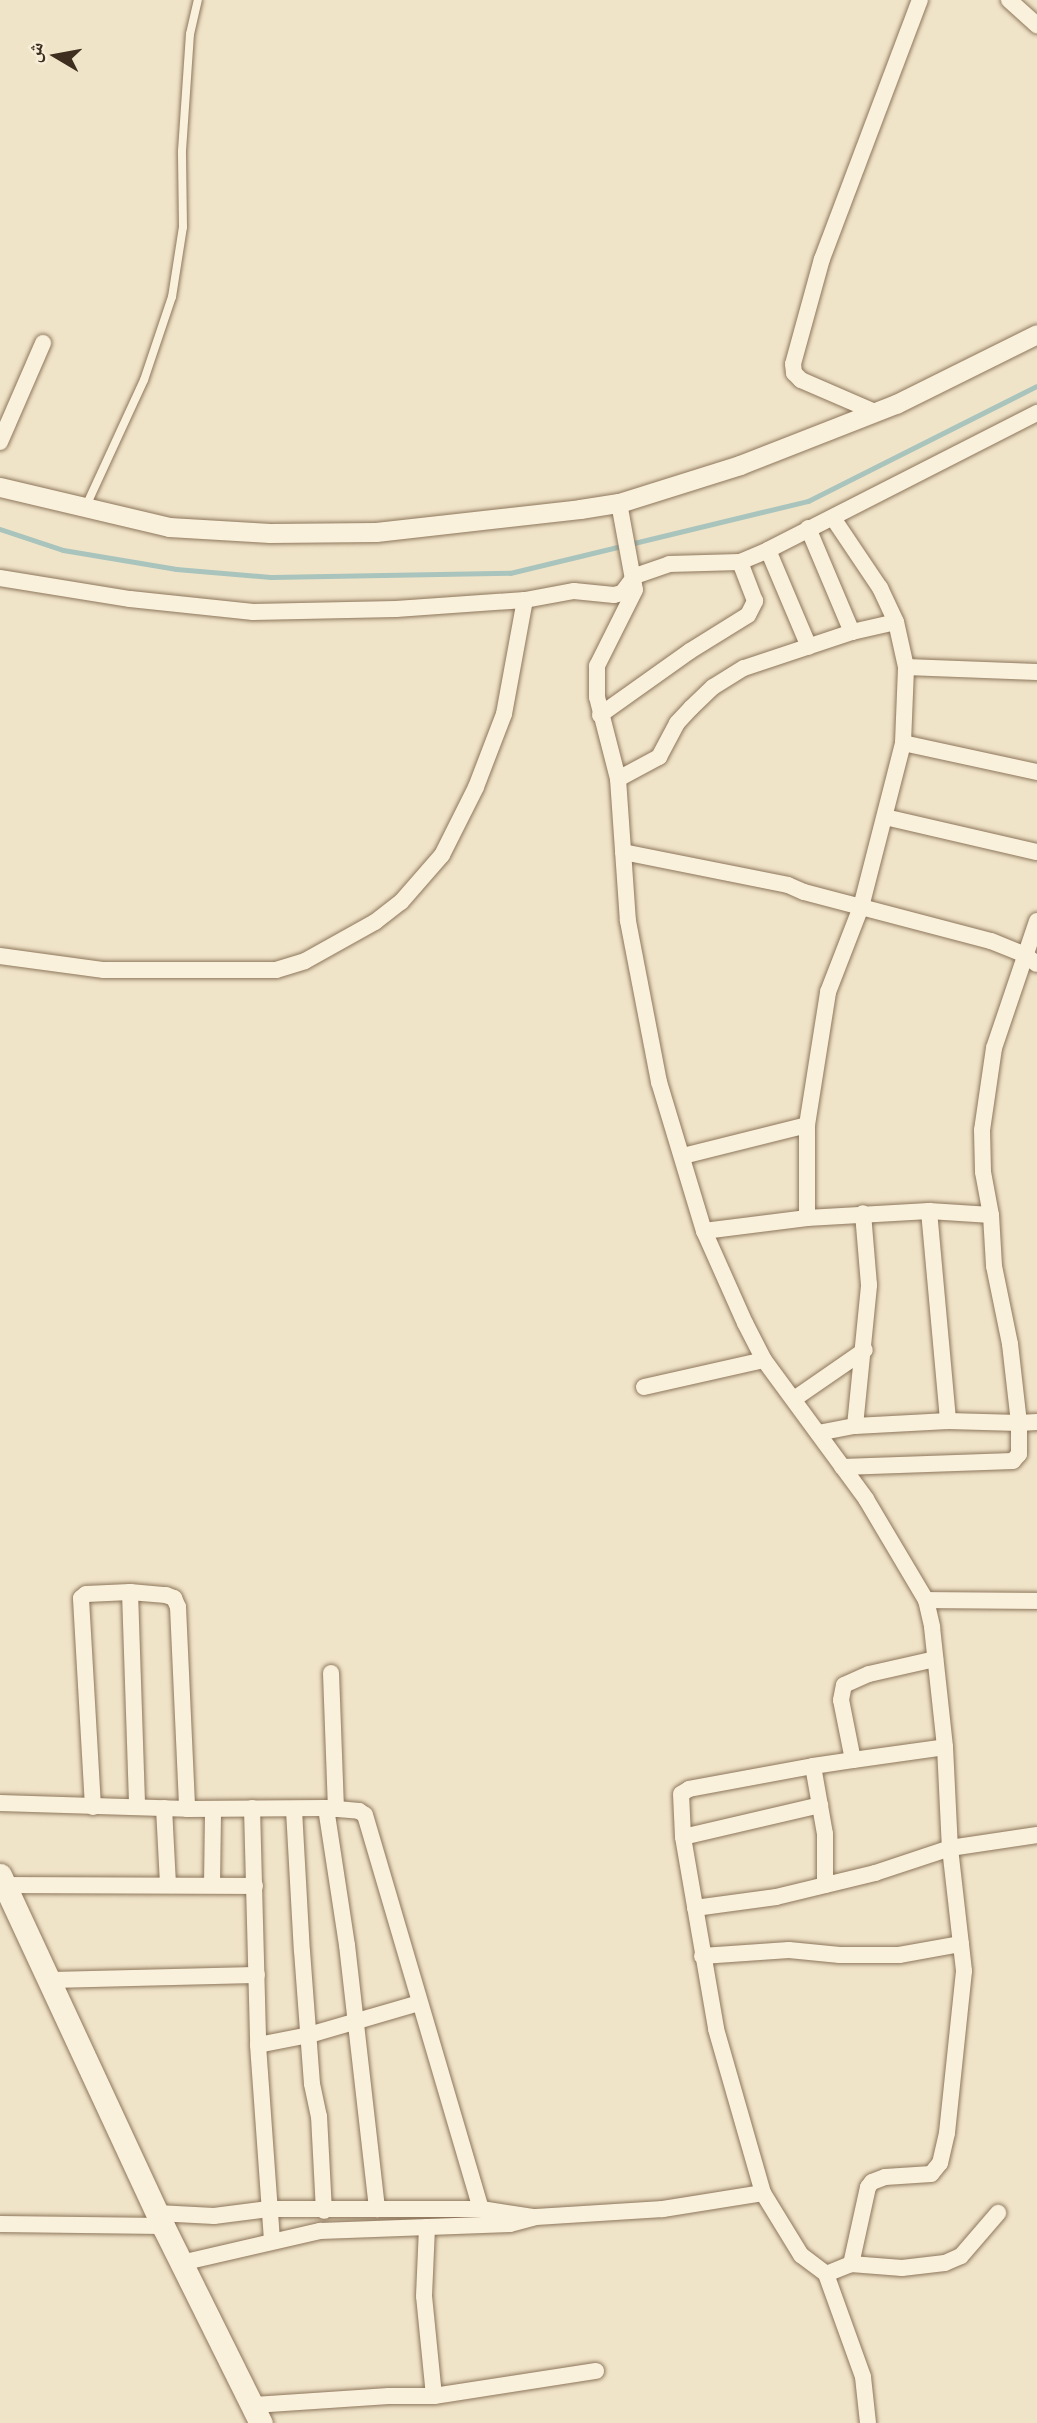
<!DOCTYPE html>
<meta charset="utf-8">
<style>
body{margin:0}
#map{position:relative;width:1037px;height:2423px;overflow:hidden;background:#f0e4c8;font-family:"Zilla Slab","Noto Naskh Arabic",serif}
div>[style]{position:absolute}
.stream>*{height:5px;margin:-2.5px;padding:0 2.5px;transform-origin:2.5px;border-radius:2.5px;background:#a9c4bc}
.roads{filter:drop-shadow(0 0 2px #8d765c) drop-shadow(0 0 2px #8d765c)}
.service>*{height:8px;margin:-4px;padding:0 4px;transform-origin:4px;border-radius:4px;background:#faf1dc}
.minor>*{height:16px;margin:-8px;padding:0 8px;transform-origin:8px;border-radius:8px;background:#faf1dc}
.tertiary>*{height:19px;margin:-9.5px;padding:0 9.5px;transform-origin:9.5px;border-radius:9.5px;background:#faf1dc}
.secondary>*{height:23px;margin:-11.5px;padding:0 11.5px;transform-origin:11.5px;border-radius:11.5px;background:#faf1dc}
span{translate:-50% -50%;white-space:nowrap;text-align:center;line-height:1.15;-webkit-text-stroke:6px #f7eed8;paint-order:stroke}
.north{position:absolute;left:21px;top:21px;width:70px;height:70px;-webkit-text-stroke:5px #f7eed8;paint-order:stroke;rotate:280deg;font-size:19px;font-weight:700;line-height:28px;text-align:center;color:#3d2e20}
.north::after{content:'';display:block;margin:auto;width:24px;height:32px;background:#3d2e20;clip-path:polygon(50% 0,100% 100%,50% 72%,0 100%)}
</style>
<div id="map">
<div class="stream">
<i style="left:0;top:529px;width:66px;rotate:18.4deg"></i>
<i style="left:63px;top:550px;width:115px;rotate:9.5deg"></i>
<i style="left:176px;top:569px;width:95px;rotate:4.8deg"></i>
<i style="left:271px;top:577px;width:239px;rotate:-1deg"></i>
<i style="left:510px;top:573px;width:307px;rotate:-13.6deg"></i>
<i style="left:808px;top:501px;width:256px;rotate:-26.7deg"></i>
</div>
<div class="roads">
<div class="service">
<i style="left:86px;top:506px;width:139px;rotate:-65.3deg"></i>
<i style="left:144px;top:380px;width:88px;rotate:-71.4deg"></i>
<i style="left:172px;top:297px;width:71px;rotate:-81.1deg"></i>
<i style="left:183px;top:227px;width:76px;rotate:-90.8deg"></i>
<i style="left:182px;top:151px;width:117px;rotate:-86.1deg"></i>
<i style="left:190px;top:34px;width:35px;rotate:-77deg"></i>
</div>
<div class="minor">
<i style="left:1009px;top:0;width:38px;rotate:42deg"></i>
<i style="left:875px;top:412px;width:81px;rotate:-156.6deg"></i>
<i style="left:801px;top:380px;width:10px;rotate:-135deg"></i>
<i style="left:794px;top:373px;width:9px;rotate:-96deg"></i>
<i style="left:793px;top:364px;width:109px;rotate:-74.6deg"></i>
<i style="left:822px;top:259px;width:277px;rotate:-69.3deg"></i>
<i style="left:0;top:442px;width:108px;rotate:-66.5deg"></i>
<i style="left:619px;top:503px;width:88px;rotate:79.6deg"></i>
<i style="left:635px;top:590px;width:85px;rotate:116.6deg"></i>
<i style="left:597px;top:666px;width:31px;rotate:90deg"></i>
<i style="left:597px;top:697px;width:85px;rotate:75.6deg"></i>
<i style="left:618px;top:779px;width:142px;rotate:86deg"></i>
<i style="left:628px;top:921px;width:164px;rotate:79.1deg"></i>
<i style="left:659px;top:1082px;width:156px;rotate:73.2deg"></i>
<i style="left:704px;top:1231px;width:101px;rotate:66deg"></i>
<i style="left:745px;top:1323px;width:42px;rotate:62.8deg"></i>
<i style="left:764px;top:1360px;width:172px;rotate:53.7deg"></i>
<i style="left:866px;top:1499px;width:117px;rotate:59.3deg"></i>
<i style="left:926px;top:1600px;width:28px;rotate:77deg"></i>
<i style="left:932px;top:1627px;width:121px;rotate:83.8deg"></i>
<i style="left:945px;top:1747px;width:101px;rotate:87.2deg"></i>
<i style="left:950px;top:1848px;width:124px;rotate:83.5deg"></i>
<i style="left:964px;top:1971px;width:163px;rotate:96deg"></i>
<i style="left:947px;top:2133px;width:31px;rotate:103deg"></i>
<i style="left:940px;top:2163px;width:14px;rotate:129deg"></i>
<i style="left:931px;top:2174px;width:46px;rotate:176.3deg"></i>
<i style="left:885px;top:2177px;width:14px;rotate:159deg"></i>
<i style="left:872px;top:2182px;width:6px;rotate:129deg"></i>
<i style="left:868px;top:2187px;width:79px;rotate:102.4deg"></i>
<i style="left:851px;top:2264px;width:27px;rotate:158deg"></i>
<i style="left:808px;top:528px;width:113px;rotate:67.1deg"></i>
<i style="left:768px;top:550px;width:105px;rotate:67.1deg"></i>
<i style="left:0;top:578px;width:132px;rotate:9.2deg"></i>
<i style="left:130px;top:599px;width:124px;rotate:6deg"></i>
<i style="left:253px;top:612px;width:143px;rotate:-1.2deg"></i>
<i style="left:396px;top:609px;width:129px;rotate:-4deg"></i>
<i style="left:525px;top:600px;width:50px;rotate:-10.4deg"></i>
<i style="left:574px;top:591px;width:40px;rotate:5.7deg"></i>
<i style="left:614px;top:595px;width:8px;rotate:-14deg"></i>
<i style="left:622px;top:593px;width:21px;rotate:-53deg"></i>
<i style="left:635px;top:576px;width:36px;rotate:-19deg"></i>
<i style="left:669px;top:564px;width:71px;rotate:-1.6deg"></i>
<i style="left:740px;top:562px;width:30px;rotate:-23deg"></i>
<i style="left:768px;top:550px;width:302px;rotate:-27deg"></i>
<i style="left:906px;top:667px;width:131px;rotate:2.2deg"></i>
<i style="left:600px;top:715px;width:110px;rotate:-35.4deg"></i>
<i style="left:690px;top:651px;width:68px;rotate:-31.8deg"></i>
<i style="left:748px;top:615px;width:16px;rotate:-63deg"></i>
<i style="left:755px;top:601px;width:42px;rotate:-111deg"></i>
<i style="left:903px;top:743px;width:137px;rotate:12.2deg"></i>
<i style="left:618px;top:779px;width:47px;rotate:-28.2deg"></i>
<i style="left:659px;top:757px;width:38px;rotate:-62deg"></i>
<i style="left:677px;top:723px;width:21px;rotate:-47deg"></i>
<i style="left:691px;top:708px;width:30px;rotate:-44deg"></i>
<i style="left:713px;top:687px;width:36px;rotate:-32deg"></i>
<i style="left:744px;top:668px;width:114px;rotate:-18.4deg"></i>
<i style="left:852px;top:632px;width:45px;rotate:-12.8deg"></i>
<i style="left:885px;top:817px;width:156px;rotate:13deg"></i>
<i style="left:623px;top:852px;width:168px;rotate:11.3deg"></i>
<i style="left:788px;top:885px;width:17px;rotate:24deg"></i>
<i style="left:804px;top:892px;width:193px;rotate:14.7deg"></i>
<i style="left:991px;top:941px;width:35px;rotate:22deg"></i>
<i style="left:1024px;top:954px;width:16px;rotate:38deg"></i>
<i style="left:1037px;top:921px;width:134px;rotate:108.7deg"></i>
<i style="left:994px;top:1048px;width:83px;rotate:98.3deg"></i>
<i style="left:982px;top:1130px;width:42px;rotate:88.6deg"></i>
<i style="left:983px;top:1172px;width:44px;rotate:79.5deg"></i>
<i style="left:991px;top:1215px;width:51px;rotate:86.6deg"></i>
<i style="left:994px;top:1266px;width:80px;rotate:78.4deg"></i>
<i style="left:1010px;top:1344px;width:80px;rotate:83.5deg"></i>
<i style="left:1019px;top:1423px;width:18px;rotate:-3deg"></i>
<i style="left:0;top:956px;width:105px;rotate:7.7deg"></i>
<i style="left:104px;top:970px;width:172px"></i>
<i style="left:276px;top:970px;width:30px;rotate:-17deg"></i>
<i style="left:305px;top:961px;width:80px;rotate:-29.1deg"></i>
<i style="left:375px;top:922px;width:33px;rotate:-38deg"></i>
<i style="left:401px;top:902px;width:62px;rotate:-48.9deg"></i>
<i style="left:442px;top:855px;width:76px;rotate:-63.4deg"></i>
<i style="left:476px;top:787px;width:78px;rotate:-69deg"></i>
<i style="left:504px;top:714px;width:116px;rotate:-79.6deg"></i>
<i style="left:683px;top:1156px;width:128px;rotate:-14deg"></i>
<i style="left:929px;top:1211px;width:211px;rotate:84.8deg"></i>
<i style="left:807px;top:1218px;width:122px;rotate:-3.3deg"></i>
<i style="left:929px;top:1211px;width:62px;rotate:3.7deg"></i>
<i style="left:704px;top:1231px;width:104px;rotate:-7.2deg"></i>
<i style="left:807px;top:1218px;width:93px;rotate:-90deg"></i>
<i style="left:807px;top:1125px;width:135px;rotate:-81deg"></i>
<i style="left:828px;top:992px;width:91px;rotate:-68.8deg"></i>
<i style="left:861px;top:907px;width:169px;rotate:-75.6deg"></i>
<i style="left:903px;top:743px;width:76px;rotate:-87.7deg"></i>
<i style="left:906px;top:667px;width:46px;rotate:-102.5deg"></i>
<i style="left:896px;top:622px;width:38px;rotate:-115deg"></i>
<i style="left:880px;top:588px;width:84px;rotate:-123.9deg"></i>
<i style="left:644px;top:1387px;width:123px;rotate:-12.7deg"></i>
<i style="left:794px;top:1399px;width:86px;rotate:-34.6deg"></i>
<i style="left:855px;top:1426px;width:142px;rotate:-84.3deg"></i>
<i style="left:869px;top:1285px;width:72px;rotate:-94.8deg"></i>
<i style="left:818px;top:1433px;width:38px;rotate:-11deg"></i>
<i style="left:855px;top:1426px;width:93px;rotate:-3.1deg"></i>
<i style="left:948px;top:1421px;width:71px;rotate:1.6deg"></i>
<i style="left:1019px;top:1423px;width:31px;rotate:90deg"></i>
<i style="left:1019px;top:1454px;width:9px;rotate:131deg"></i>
<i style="left:1013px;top:1461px;width:171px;rotate:178deg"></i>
<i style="left:130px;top:1592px;width:215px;rotate:88.1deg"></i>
<i style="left:926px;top:1600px;width:111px;rotate:0.5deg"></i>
<i style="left:331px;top:1673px;width:136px;rotate:87.9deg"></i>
<i style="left:853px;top:1760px;width:93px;rotate:-8deg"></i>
<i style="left:813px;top:1766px;width:40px;rotate:-8.5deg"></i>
<i style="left:853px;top:1760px;width:61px;rotate:-101.3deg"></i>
<i style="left:841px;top:1700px;width:15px;rotate:-79deg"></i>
<i style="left:844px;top:1685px;width:27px;rotate:-24deg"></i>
<i style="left:869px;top:1674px;width:68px;rotate:-12.8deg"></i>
<i style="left:0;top:1803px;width:187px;rotate:1.8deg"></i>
<i style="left:187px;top:1809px;width:139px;rotate:-0.4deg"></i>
<i style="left:326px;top:1808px;width:33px;rotate:5deg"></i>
<i style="left:359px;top:1811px;width:7px;rotate:34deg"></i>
<i style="left:365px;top:1815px;width:411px;rotate:73.6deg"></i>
<i style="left:93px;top:1807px;width:209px;rotate:-93.3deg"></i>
<i style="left:81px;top:1598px;width:6px;rotate:-39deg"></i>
<i style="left:86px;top:1594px;width:44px;rotate:-2.6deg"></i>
<i style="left:130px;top:1592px;width:36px;rotate:5deg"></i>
<i style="left:166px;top:1595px;width:9px;rotate:21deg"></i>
<i style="left:174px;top:1598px;width:10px;rotate:66deg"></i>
<i style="left:178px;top:1607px;width:202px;rotate:87.4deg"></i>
<i style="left:164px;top:1808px;width:77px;rotate:87deg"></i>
<i style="left:252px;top:1808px;width:237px;rotate:88.5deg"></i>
<i style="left:258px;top:2045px;width:196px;rotate:85.9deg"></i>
<i style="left:326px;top:1808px;width:139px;rotate:81.3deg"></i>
<i style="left:347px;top:1945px;width:266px;rotate:83.5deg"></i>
<i style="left:294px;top:1810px;width:141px;rotate:86.8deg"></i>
<i style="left:302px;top:1951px;width:133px;rotate:85.7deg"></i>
<i style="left:312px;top:2084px;width:33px;rotate:78deg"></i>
<i style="left:319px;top:2116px;width:95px;rotate:87deg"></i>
<i style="left:683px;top:1837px;width:141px;rotate:-13.1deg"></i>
<i style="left:5px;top:1885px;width:250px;rotate:0.2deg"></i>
<i style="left:212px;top:1885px;width:76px;rotate:-89.2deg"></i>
<i style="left:825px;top:1885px;width:51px;rotate:-90deg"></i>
<i style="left:825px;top:1834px;width:69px;rotate:-100deg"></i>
<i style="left:813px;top:1766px;width:126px;rotate:169.5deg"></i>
<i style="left:689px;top:1789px;width:9px;rotate:148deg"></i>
<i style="left:681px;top:1794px;width:43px;rotate:87.3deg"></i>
<i style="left:683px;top:1837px;width:195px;rotate:80.2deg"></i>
<i style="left:716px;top:2029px;width:171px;rotate:74deg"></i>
<i style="left:763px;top:2193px;width:73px;rotate:58.5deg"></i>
<i style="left:801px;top:2255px;width:31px;rotate:37deg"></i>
<i style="left:826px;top:2274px;width:109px;rotate:70.2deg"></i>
<i style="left:863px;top:2377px;width:46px;rotate:83.8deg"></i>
<i style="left:695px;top:1908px;width:82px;rotate:-7.7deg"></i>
<i style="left:776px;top:1897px;width:102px;rotate:-13.6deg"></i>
<i style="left:875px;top:1873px;width:79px;rotate:-18.4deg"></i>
<i style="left:950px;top:1848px;width:88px;rotate:-8.5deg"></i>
<i style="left:702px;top:1956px;width:87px;rotate:-3.9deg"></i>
<i style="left:789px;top:1950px;width:51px;rotate:5.6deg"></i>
<i style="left:840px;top:1955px;width:59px"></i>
<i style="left:899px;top:1955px;width:63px;rotate:-10.1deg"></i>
<i style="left:49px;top:1980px;width:208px;rotate:-1.4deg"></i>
<i style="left:258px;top:2045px;width:52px;rotate:-11.1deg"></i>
<i style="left:309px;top:2035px;width:115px;rotate:-16.2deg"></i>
<i style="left:157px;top:2213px;width:57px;rotate:3deg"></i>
<i style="left:214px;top:2216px;width:55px;rotate:-7.3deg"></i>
<i style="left:269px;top:2209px;width:212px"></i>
<i style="left:481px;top:2209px;width:54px;rotate:8.6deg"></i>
<i style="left:0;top:2224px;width:163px;rotate:0.7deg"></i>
<i style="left:181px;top:2263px;width:143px;rotate:-13deg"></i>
<i style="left:320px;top:2231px;width:190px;rotate:-2.1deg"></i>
<i style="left:510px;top:2224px;width:27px;rotate:-15deg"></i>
<i style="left:536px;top:2217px;width:127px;rotate:-3.6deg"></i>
<i style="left:663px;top:2209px;width:101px;rotate:-9.1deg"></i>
<i style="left:851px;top:2264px;width:51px;rotate:4.5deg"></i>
<i style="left:902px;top:2268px;width:43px;rotate:-6.6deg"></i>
<i style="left:945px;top:2263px;width:17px;rotate:-24deg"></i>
<i style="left:961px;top:2256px;width:57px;rotate:-49.3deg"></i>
<i style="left:434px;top:2396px;width:164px;rotate:-8.8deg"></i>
<i style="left:254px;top:2405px;width:135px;rotate:-3.8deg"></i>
<i style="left:389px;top:2396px;width:45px"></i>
<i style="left:434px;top:2396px;width:100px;rotate:-95.7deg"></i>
<i style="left:424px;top:2296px;width:69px;rotate:-87.5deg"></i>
</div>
<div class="tertiary">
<i style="left:0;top:487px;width:174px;rotate:13.3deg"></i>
<i style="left:169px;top:527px;width:101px;rotate:3.4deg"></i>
<i style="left:270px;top:533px;width:106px;rotate:-0.5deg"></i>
<i style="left:376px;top:532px;width:205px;rotate:-6.4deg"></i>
<i style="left:580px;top:509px;width:39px;rotate:-9deg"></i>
<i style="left:619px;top:503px;width:127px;rotate:-17.4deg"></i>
<i style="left:740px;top:465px;width:168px;rotate:-21.4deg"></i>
<i style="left:896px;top:404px;width:157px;rotate:-26.4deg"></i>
</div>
<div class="secondary">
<i style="left:0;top:1875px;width:387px;rotate:65.1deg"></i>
<i style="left:163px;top:2226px;width:220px;rotate:63.6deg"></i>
</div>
</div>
<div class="north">ش</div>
</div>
